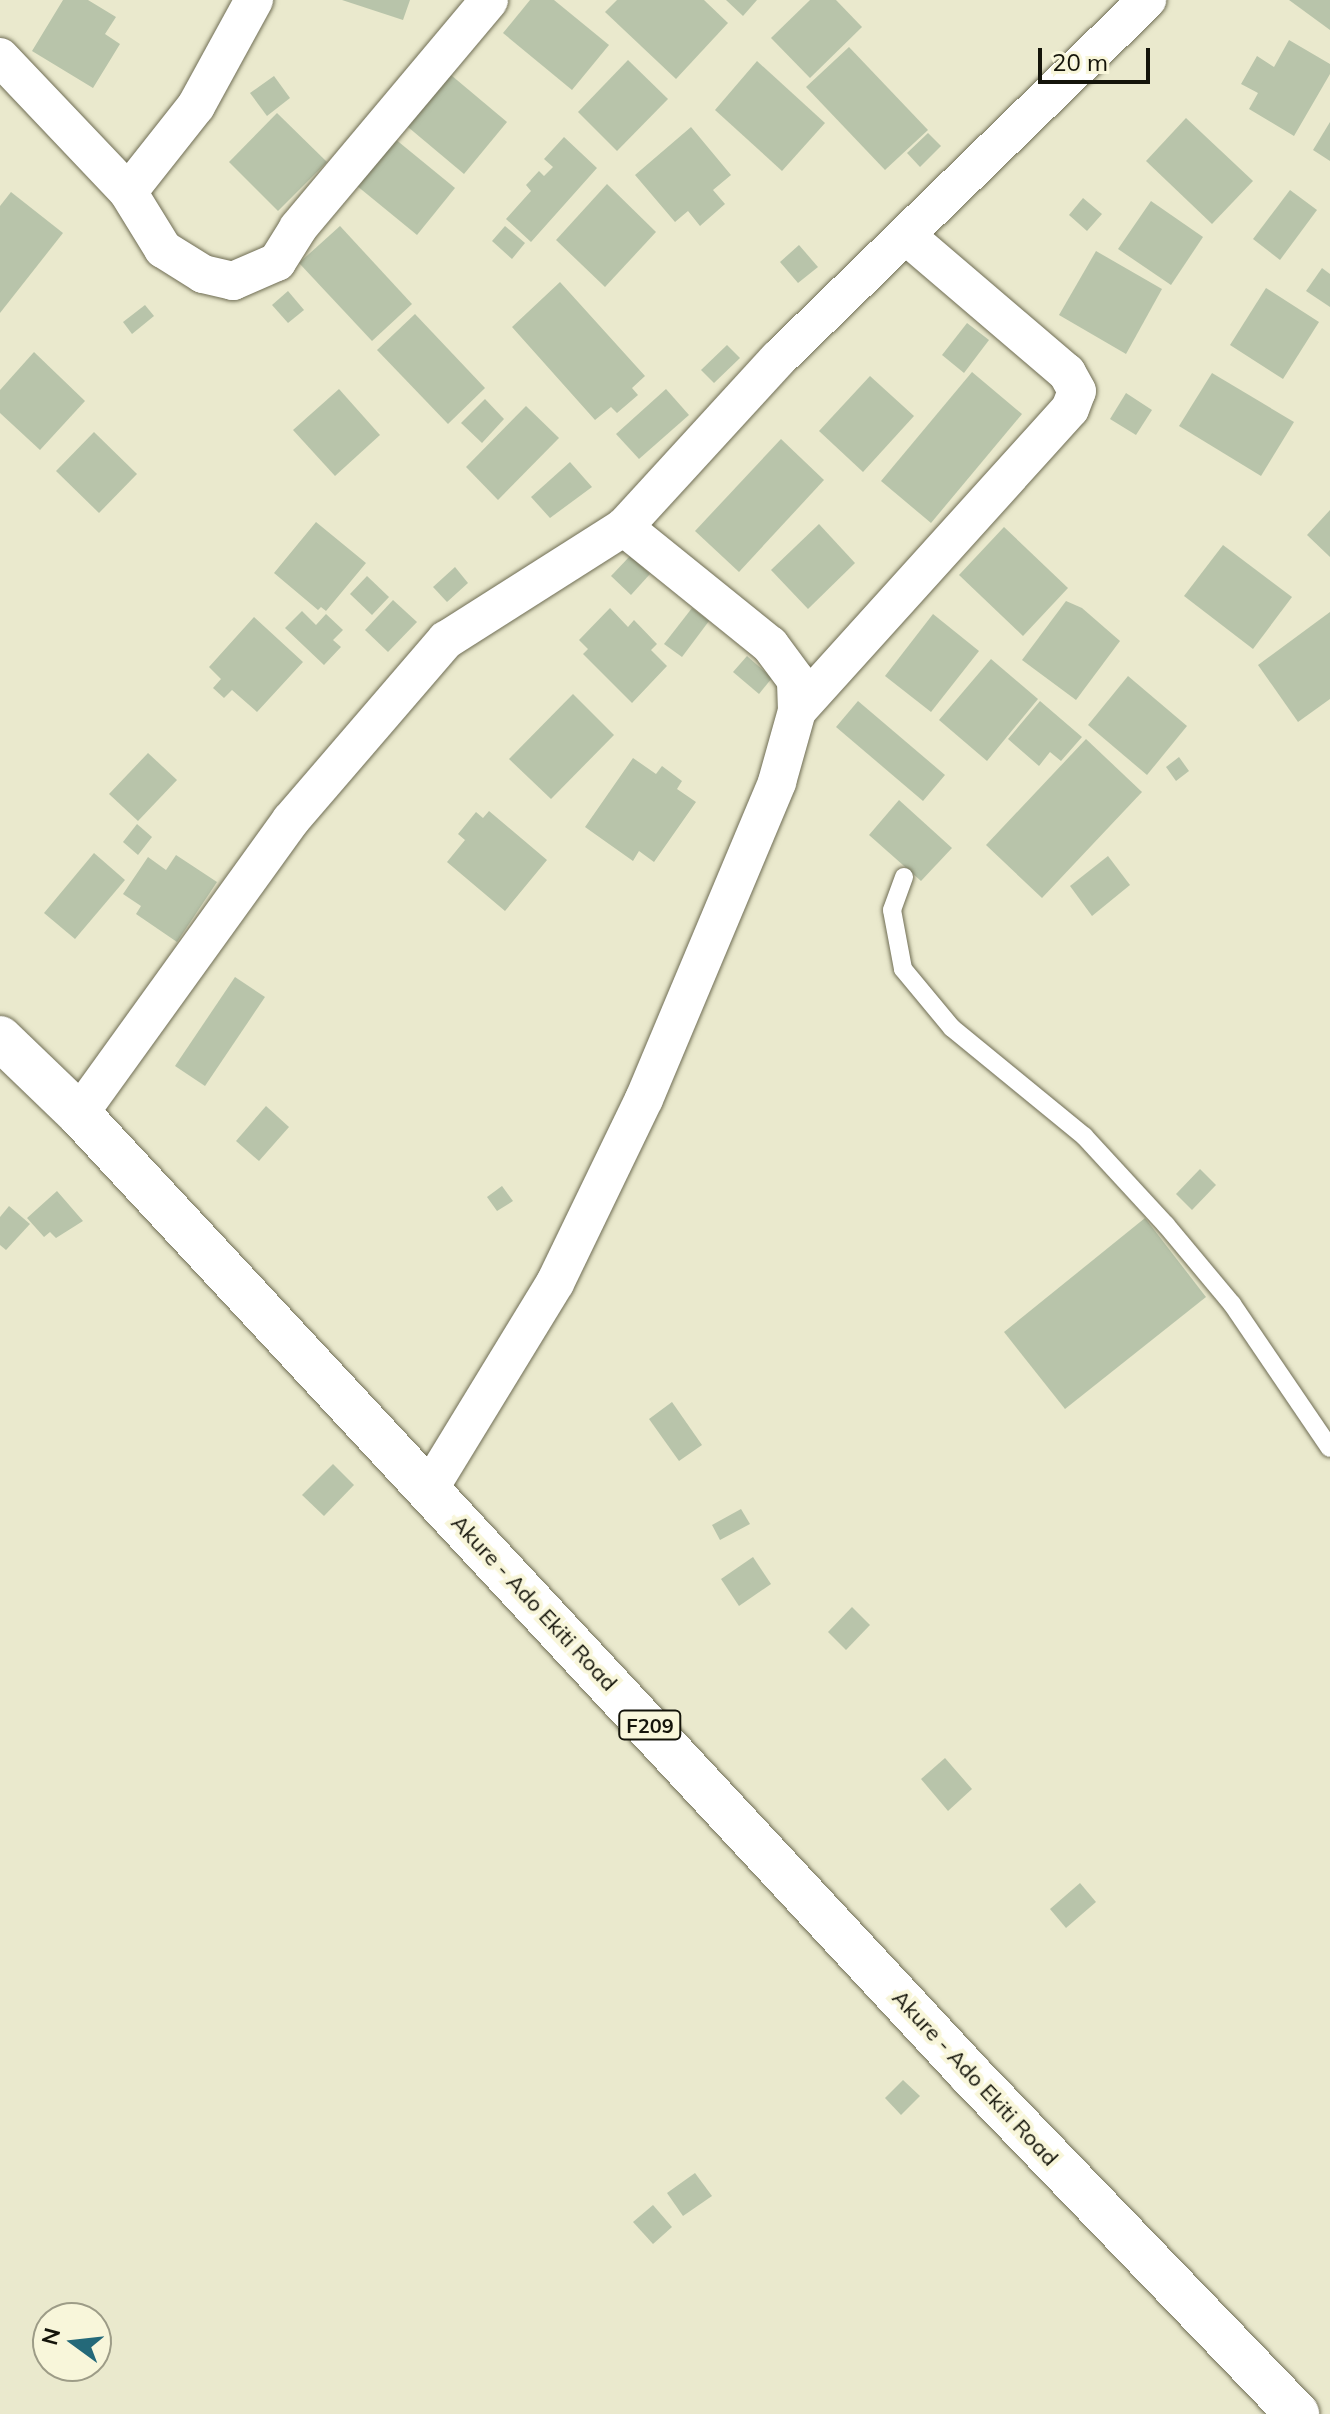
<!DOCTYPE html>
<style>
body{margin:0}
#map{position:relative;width:1330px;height:2414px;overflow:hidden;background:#eae9cd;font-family:Mulish,sans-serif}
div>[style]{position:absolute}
.building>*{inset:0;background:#b8c4aa}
.roads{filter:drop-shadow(0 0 2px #6f6d54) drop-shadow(0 0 2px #6f6d54)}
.service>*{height:18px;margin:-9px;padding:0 9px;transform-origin:9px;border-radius:9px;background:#fff}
.minor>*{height:38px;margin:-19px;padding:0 19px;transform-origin:19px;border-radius:19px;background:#fff}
.primary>*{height:44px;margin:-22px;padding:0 22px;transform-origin:22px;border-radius:22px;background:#fff}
span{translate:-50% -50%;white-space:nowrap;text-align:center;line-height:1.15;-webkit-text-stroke:8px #f8f6da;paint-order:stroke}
.shield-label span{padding:2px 6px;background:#f8f6da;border:2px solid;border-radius:6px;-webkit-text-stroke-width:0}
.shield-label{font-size:20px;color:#14140a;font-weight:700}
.street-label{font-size:22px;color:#14140a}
.north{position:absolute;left:32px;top:2302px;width:80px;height:80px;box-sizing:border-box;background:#f8f6da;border:2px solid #9d9c87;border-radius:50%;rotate:285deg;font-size:22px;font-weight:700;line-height:32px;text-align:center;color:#14140a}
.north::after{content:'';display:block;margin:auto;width:28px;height:36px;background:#246979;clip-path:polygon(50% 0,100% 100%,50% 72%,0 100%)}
.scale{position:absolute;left:1038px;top:48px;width:112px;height:36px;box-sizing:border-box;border:4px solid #14140a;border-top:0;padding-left:10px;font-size:24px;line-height:28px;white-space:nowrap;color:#14140a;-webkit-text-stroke:6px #f8f6da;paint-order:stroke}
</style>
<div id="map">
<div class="building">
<i style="clip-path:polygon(63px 0,88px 0,116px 17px,105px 34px,120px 44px,93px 88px,32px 51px)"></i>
<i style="clip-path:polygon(342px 0,410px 0,403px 20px)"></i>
<i style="clip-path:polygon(530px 0,554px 0,609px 45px,572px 90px,503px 33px)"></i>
<i style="clip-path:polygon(617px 0,704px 0,728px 23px,676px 79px,605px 12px)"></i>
<i style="clip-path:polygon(726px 0,757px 0,743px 16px)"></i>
<i style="clip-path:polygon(810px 0,836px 0,862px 27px,810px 78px,771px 38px)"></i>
<i style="clip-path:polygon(1289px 0,1330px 0,1330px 30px)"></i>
<i style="clip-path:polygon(1289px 40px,1330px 64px,1330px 74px,1294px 136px,1249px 109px,1258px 93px,1241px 84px,1257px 56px,1274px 67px)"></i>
<i style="clip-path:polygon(849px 47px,928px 130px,885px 170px,806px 87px)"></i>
<i style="clip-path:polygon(628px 60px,668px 99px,617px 151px,578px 112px)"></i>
<i style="clip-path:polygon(757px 61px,825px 123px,782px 171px,715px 110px)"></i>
<i style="clip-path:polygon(445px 70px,507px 122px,464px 174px,402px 122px)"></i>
<i style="clip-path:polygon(274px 76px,290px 98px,267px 116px,250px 93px)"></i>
<i style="clip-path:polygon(277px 113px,327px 162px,278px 211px,229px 162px)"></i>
<i style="clip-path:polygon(1186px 118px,1253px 181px,1212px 224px,1146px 161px)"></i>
<i style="clip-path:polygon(1330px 122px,1330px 161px,1313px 150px)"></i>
<i style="clip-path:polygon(691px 127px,731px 175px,713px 190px,725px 204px,700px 226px,688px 211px,675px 222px,635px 175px)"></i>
<i style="clip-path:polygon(928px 133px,941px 146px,920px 167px,907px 153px)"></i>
<i style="clip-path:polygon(389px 134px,455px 188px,417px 235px,351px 181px)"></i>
<i style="clip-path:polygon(564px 137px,597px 168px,531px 242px,506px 219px,531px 191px,526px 185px,539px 171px,544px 176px,553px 167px,544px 159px)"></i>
<i style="clip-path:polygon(607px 184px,656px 232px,605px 287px,556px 240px)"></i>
<i style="clip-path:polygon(1290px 190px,1317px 210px,1280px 260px,1253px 239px)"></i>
<i style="clip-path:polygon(11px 192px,63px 233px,0 313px,0 206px)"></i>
<i style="clip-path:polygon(1083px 198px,1102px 214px,1087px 231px,1069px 215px)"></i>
<i style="clip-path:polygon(1151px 201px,1203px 237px,1171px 285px,1118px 249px)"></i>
<i style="clip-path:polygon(340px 226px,412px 304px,372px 341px,299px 263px)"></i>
<i style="clip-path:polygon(505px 226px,525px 243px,512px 259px,492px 241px)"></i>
<i style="clip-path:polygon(799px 245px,818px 267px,798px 283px,780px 262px)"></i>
<i style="clip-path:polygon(1096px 251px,1162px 289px,1126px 354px,1059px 315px)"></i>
<i style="clip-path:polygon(1322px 268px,1330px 274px,1330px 307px,1306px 291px)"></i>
<i style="clip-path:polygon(560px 282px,645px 376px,632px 388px,638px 395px,617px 413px,611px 407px,595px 420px,512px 327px)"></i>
<i style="clip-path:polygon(1266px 288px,1319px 322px,1283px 379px,1230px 345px)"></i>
<i style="clip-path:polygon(288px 291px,304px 310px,288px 323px,272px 305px)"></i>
<i style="clip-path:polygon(145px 305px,154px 316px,132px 334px,123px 322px)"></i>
<i style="clip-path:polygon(415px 314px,485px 388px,448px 424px,377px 350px)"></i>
<i style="clip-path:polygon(967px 323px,989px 340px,964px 373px,942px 355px)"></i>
<i style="clip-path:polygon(727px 345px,740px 358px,714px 383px,701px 370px)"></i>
<i style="clip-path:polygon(34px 352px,85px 401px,40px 450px,0 413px,0 390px)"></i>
<i style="clip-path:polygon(972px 372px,1022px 414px,931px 523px,881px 481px)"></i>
<i style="clip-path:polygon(1212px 373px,1294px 422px,1261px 476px,1179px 426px)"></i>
<i style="clip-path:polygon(870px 376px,914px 416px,863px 472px,819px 431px)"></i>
<i style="clip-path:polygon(339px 389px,380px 435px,335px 476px,293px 430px)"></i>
<i style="clip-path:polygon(666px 389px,689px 415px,639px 459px,616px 434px)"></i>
<i style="clip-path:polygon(1126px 393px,1152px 410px,1136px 435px,1110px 419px)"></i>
<i style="clip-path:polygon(485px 399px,504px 419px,482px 443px,461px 423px)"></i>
<i style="clip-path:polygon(526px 406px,559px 438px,498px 500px,466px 467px)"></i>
<i style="clip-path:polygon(94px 432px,137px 474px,99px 513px,56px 471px)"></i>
<i style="clip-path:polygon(781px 439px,824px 480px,739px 572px,695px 531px)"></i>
<i style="clip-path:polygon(570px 462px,592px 487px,550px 518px,531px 497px)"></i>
<i style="clip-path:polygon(1330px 510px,1330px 557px,1307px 535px)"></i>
<i style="clip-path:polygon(316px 522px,366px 563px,326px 611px,321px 607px,318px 610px,274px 573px)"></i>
<i style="clip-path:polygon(819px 524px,855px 563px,808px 609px,771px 570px)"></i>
<i style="clip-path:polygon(1004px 527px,1068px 588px,1023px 636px,959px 575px)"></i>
<i style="clip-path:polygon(1223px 545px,1292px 597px,1253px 649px,1184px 596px)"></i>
<i style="clip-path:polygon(630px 556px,650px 574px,631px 595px,611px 576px)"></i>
<i style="clip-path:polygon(455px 567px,468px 583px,447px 602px,433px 587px)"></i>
<i style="clip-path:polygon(367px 576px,389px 597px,372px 615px,350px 594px)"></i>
<i style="clip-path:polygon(393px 600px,417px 622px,388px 652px,365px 630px)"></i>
<i style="clip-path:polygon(1066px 601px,1082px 608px,1120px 641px,1076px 700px,1022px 660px)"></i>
<i style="clip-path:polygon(610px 608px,628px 627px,634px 620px,657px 644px,651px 650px,667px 666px,632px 703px,583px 654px,588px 649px,579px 640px)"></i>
<i style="clip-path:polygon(692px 608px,709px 621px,682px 657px,664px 644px)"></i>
<i style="clip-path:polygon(302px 611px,316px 625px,326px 614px,343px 630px,333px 640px,341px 647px,324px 665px,285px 628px)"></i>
<i style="clip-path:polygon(1330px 612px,1330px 699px,1298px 722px,1258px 665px)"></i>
<i style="clip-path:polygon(933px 614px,979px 651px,931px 712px,885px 676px)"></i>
<i style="clip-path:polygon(254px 617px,303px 662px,257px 712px,232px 690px,224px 698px,213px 688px,221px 679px,209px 667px)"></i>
<i style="clip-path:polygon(747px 656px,772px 678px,759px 694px,733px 672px)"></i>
<i style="clip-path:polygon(991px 659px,1038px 699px,987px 761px,939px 720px)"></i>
<i style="clip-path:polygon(1128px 676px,1187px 726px,1147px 775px,1088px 725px)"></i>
<i style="clip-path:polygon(573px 694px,614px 735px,551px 799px,509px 759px)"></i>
<i style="clip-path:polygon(858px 701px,945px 775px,923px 801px,836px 727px)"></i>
<i style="clip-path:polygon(1040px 701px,1082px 737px,1061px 761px,1050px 752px,1039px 766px,1008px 739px)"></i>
<i style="clip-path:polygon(1086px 739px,1142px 792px,1042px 898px,986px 845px)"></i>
<i style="clip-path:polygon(148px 753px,177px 780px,138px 821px,109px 794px)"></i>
<i style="clip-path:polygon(1179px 757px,1189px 771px,1176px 781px,1166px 767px)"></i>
<i style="clip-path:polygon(633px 758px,656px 774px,662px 766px,682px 781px,677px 789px,696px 802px,654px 862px,639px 851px,633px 861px,585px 827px)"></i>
<i style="clip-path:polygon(899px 800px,952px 848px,921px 881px,869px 835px)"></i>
<i style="clip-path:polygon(489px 811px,547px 860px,505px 911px,447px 862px,465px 840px,458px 834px,476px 812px,483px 818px)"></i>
<i style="clip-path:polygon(137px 824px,152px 837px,138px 855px,123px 842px)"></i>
<i style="clip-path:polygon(94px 853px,125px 880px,75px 939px,44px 913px)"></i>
<i style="clip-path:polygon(176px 855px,217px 882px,177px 942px,136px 914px,141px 906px,123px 894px,148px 857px,166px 870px)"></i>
<i style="clip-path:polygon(1108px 856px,1130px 885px,1092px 916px,1070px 886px)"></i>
<i style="clip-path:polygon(235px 977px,265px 997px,205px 1086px,175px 1066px)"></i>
<i style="clip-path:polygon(266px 1106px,289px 1127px,259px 1161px,236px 1141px)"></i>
<i style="clip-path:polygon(1200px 1169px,1216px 1185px,1192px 1210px,1176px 1194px)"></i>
<i style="clip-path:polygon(502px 1186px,513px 1201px,497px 1211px,487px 1197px)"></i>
<i style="clip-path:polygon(57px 1191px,83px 1221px,56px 1238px,50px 1232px,44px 1237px,27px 1218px)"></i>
<i style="clip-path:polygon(9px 1206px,30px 1224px,6px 1250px,0 1245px,0 1217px)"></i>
<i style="clip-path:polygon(1145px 1218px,1206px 1297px,1065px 1409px,1004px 1332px)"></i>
<i style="clip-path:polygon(672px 1402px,702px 1445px,679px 1461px,649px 1419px)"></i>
<i style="clip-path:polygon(333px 1464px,354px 1485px,324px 1516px,302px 1495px)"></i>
<i style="clip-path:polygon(741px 1509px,750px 1524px,720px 1540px,712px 1525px)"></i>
<i style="clip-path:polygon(753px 1557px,771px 1584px,739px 1606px,721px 1579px)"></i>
<i style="clip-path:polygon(852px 1607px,870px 1625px,846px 1650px,828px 1632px)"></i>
<i style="clip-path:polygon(945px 1758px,972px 1789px,948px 1811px,921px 1779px)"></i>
<i style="clip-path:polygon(1080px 1883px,1096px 1902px,1066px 1928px,1050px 1909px)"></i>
<i style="clip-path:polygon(903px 2080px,920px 2096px,901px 2115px,885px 2098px)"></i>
<i style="clip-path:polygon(695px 2173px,712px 2196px,683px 2216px,667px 2193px)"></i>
<i style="clip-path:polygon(653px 2205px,672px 2227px,653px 2244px,633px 2222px)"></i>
</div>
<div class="roads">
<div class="service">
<i style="left:904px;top:877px;width:35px;rotate:110deg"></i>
<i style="left:892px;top:910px;width:60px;rotate:79.4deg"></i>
<i style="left:903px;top:969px;width:77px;rotate:50.3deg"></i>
<i style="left:952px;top:1028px;width:171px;rotate:39.3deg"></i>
<i style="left:1084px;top:1136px;width:121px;rotate:47.3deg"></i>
<i style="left:1166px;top:1225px;width:103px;rotate:50.1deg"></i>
<i style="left:1232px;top:1304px;width:174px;rotate:55.8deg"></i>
</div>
<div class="minor">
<i style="left:0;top:57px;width:186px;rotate:46.5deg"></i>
<i style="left:128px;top:192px;width:67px;rotate:58.4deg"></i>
<i style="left:163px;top:249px;width:47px;rotate:32deg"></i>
<i style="left:203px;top:274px;width:31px;rotate:13deg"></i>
<i style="left:233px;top:281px;width:48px;rotate:-23.4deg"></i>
<i style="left:277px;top:262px;width:40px;rotate:-58deg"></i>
<i style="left:298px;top:228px;width:297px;rotate:-50deg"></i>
<i style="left:128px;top:192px;width:110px;rotate:-51.7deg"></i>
<i style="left:196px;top:106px;width:121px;rotate:-61.3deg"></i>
<i style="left:797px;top:711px;width:407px;rotate:-47.9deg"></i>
<i style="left:1070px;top:409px;width:19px;rotate:-69deg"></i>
<i style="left:1077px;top:391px;width:21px;rotate:-119deg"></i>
<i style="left:1067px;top:373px;width:209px;rotate:-139.5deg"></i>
<i style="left:79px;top:1114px;width:362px;rotate:-54.2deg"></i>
<i style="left:291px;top:820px;width:238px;rotate:-49.3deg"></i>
<i style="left:446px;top:640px;width:211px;rotate:-32.4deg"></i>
<i style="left:624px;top:527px;width:228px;rotate:-47.5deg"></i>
<i style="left:778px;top:359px;width:515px;rotate:-44.21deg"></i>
<i style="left:428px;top:1491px;width:244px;rotate:-58.6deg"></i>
<i style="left:555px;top:1283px;width:204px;rotate:-64.2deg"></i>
<i style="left:644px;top:1099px;width:344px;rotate:-67.2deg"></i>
<i style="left:777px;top:782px;width:74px;rotate:-74.3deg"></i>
<i style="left:797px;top:711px;width:31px;rotate:-92deg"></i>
<i style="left:796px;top:680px;width:44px;rotate:-126.6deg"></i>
<i style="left:770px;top:645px;width:188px;rotate:-141.1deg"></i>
</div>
<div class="primary">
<i style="left:0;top:1038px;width:110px;rotate:43.9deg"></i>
<i style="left:79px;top:1114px;width:1310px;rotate:47.13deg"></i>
<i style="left:970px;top:2074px;width:472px;rotate:46.1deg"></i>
</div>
</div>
<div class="shield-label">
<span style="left:650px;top:1725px">F209</span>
</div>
<div class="street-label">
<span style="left:534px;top:1603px;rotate:47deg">Akure - Ado Ekiti Road</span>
<span style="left:975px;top:2078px;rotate:47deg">Akure - Ado Ekiti Road</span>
</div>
<div class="north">N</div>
<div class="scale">20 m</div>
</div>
